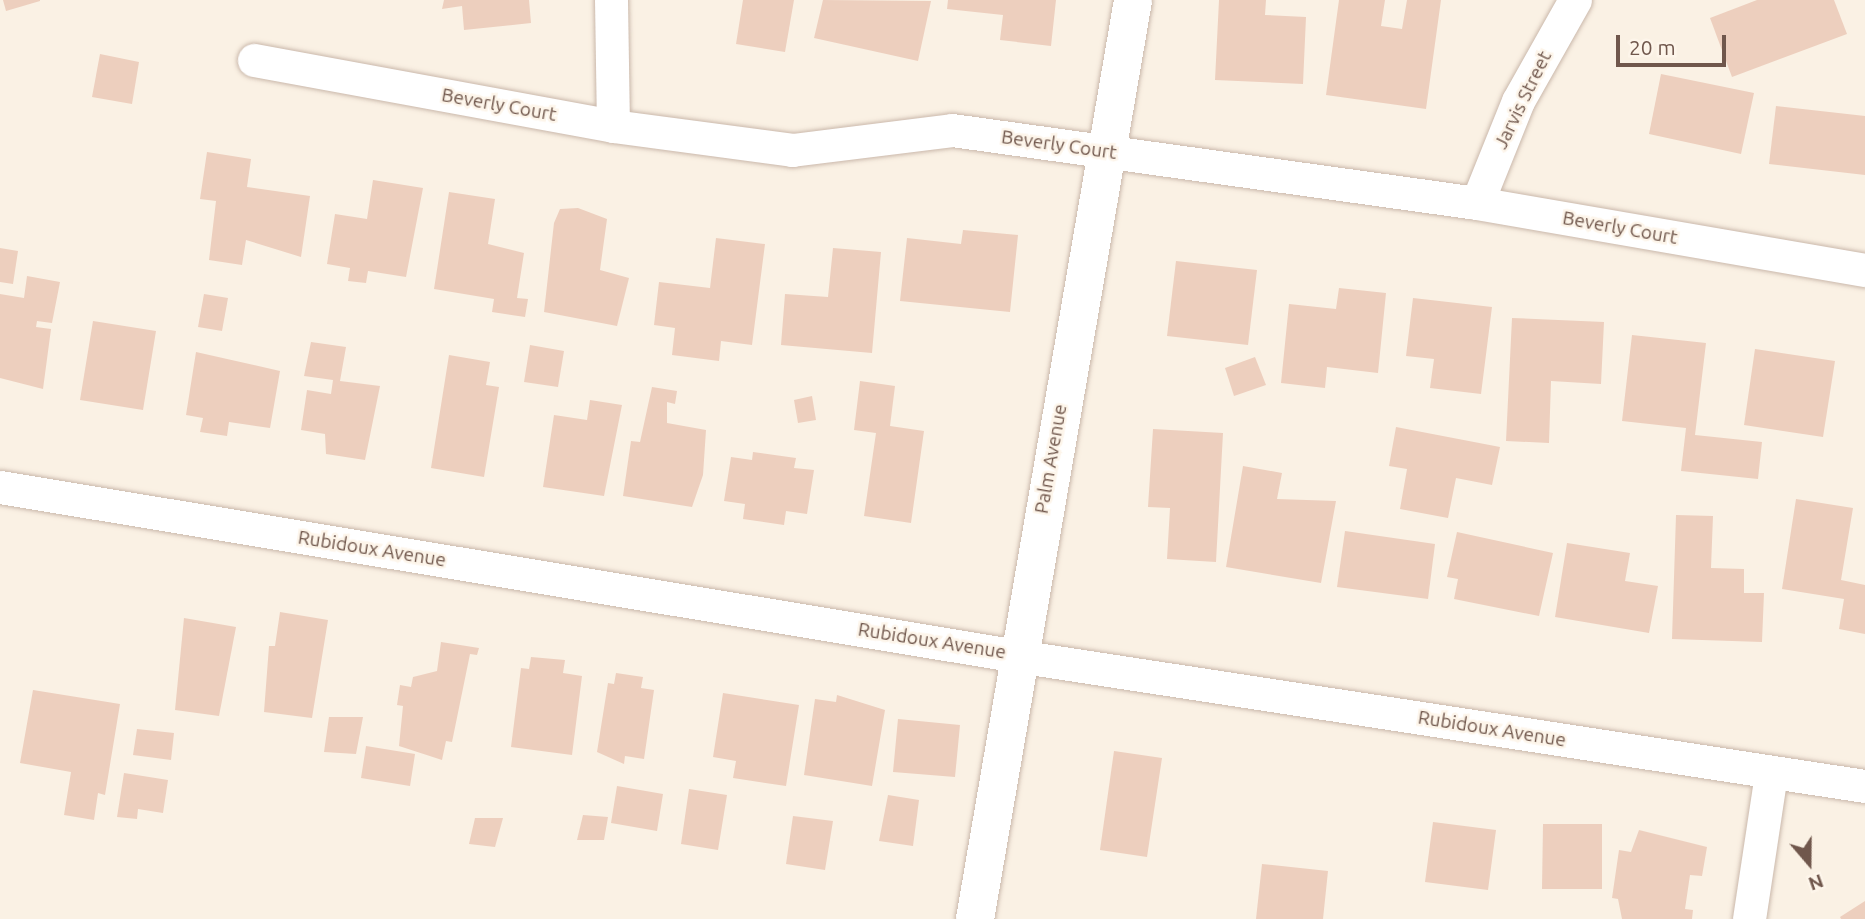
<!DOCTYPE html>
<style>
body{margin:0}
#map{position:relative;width:1865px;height:919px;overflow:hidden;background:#faf1e4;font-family:Ubuntu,sans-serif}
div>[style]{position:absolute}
.building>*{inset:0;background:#edcfbe}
.roads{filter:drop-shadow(0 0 2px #cab8ab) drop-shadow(0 0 2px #cab8ab)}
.street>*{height:33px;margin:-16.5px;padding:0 16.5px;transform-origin:16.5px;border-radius:16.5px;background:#fff}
.secondary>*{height:38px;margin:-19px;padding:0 19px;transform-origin:19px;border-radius:19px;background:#fff}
span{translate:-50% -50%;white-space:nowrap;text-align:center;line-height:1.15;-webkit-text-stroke:5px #fdf5ea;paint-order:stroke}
.street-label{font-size:19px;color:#70574c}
.north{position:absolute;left:1774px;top:828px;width:70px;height:70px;-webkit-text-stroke:5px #fdf5ea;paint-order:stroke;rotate:160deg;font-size:19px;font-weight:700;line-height:28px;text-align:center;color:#70574c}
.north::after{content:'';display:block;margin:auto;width:24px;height:32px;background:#70574c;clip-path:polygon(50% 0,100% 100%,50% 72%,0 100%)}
.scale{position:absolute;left:1616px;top:35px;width:110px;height:32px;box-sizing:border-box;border:4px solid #70574c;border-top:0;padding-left:9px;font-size:21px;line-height:24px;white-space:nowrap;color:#70574c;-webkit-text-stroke:5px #fdf5ea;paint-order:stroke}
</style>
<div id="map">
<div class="building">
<i style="clip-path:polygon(3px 0,40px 0,40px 1px,6px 11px)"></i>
<i style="clip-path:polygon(444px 0,529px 0,531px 23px,464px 30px,462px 6px,442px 9px)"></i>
<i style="clip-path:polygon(743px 0,794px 0,785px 52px,736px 44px)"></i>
<i style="clip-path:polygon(823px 0,931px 1px,918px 61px,814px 38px)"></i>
<i style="clip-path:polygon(948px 0,1056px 0,1051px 46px,1000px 40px,1003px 15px,947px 9px)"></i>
<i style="clip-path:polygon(1219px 0,1266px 0,1265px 15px,1306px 17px,1303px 84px,1215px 80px)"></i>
<i style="clip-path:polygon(1339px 0,1385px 0,1381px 26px,1402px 29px,1407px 0,1441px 0,1426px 109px,1326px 95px)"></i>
<i style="clip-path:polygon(1757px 0,1834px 0,1847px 34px,1732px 77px,1710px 18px)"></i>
<i style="clip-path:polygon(100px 54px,139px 62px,132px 104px,92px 97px)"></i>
<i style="clip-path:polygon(1661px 74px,1754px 93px,1741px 154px,1649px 134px)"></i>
<i style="clip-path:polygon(1776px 106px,1865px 116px,1865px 175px,1769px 164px)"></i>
<i style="clip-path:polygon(207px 152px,251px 159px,247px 187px,310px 196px,301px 257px,246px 240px,242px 265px,209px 260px,216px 201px,200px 199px)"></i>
<i style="clip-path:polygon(373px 180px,423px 188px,406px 277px,368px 271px,366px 283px,348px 281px,350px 268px,327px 264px,335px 214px,367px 219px)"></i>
<i style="clip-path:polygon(449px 192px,495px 199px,488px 244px,524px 253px,517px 298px,528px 299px,525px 317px,492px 312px,494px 299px,434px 289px)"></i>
<i style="clip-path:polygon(578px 208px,607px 219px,600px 270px,629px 278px,617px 326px,544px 312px,554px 223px,560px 209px)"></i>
<i style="clip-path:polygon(963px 230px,1018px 235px,1010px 312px,900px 301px,907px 238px,961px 244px)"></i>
<i style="clip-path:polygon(716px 238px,765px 244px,752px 345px,721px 341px,719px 361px,672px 355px,675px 328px,654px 325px,659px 282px,710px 288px)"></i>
<i style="clip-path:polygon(0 248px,18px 251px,13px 284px,0 282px)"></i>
<i style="clip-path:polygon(833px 248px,881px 252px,872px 353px,781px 345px,785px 294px,828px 297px)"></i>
<i style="clip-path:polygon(1176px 261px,1257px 270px,1248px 345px,1167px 336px)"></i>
<i style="clip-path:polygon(27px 276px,60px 282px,52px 323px,37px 321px,36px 327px,51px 329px,43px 389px,0 378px,0 294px,24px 298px)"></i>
<i style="clip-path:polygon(1339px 288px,1386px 293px,1378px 373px,1327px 367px,1325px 388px,1281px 383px,1289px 304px,1336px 309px)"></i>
<i style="clip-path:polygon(204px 294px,228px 298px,222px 331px,198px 327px)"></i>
<i style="clip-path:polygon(1413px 298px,1492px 307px,1481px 394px,1430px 388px,1434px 359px,1406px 356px)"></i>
<i style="clip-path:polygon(1512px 318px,1604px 322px,1601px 384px,1551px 381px,1549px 443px,1506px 441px)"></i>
<i style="clip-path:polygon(93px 321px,156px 331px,143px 410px,80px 400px)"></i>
<i style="clip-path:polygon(1632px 335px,1706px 343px,1695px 435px,1762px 442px,1758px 479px,1681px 471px,1686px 428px,1622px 421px)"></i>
<i style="clip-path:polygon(311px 342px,346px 347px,340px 381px,380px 386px,365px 460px,326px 454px,325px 434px,301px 430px,307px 390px,331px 394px,333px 380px,304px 376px)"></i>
<i style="clip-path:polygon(530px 345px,564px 351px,558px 387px,524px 382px)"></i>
<i style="clip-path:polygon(1755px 349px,1835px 361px,1823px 437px,1744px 425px)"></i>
<i style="clip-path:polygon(196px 352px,280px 371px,270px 428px,229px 422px,227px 436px,200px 432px,203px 418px,186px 415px)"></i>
<i style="clip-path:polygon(449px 355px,490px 362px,486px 385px,499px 387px,484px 477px,431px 468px)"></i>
<i style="clip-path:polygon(1255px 357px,1266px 385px,1234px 396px,1225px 368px)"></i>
<i style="clip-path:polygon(860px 381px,895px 386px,890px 426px,924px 431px,911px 523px,864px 516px,876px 433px,854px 430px)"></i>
<i style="clip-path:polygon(652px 387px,677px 391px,675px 404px,667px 402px,667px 423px,706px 430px,703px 475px,692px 507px,623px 496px,631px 441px,640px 442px)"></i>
<i style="clip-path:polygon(812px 396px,816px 420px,798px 423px,794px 400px)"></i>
<i style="clip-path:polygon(590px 400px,622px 405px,604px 496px,543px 487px,554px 415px,587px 420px)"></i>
<i style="clip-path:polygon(1396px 427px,1500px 447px,1492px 485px,1456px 478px,1448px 518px,1400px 509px,1407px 469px,1389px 466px)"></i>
<i style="clip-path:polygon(1153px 429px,1223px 433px,1216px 562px,1167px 559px,1170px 508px,1148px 507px)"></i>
<i style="clip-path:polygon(753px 452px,796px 458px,794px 468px,814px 470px,807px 514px,786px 511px,784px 525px,743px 519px,745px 504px,724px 501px,731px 457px,752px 460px)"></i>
<i style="clip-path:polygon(1243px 466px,1282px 473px,1277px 499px,1336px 501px,1321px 583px,1226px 567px)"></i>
<i style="clip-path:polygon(1796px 499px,1853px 508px,1841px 580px,1865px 585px,1865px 634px,1839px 629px,1844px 599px,1782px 589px)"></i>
<i style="clip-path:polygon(1676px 515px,1713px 516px,1711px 568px,1744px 569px,1744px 593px,1764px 593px,1762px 642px,1672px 639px)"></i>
<i style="clip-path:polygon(1345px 531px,1435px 544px,1428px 599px,1337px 587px)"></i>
<i style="clip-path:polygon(1457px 532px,1553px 553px,1539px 616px,1454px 599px,1458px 579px,1447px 577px)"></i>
<i style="clip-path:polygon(1567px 543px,1630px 553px,1625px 581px,1658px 586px,1649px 633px,1555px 617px)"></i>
<i style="clip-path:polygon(280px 612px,328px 620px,312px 718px,264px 712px,269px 646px,275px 646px)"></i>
<i style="clip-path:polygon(184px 618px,236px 627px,219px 716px,175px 710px)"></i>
<i style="clip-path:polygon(441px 642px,479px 648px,477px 655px,470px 654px,452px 742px,446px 741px,442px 760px,399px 746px,403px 706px,397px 705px,400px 685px,411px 687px,413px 677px,437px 671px)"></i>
<i style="clip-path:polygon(531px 657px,565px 660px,563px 673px,582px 676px,572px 755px,511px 747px,521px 668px,529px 669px)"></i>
<i style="clip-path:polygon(616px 673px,643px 677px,641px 688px,654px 690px,644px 759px,625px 756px,624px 764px,597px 752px,608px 683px,614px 684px)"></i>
<i style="clip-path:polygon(33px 690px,120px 704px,105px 795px,98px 793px,94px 820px,64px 815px,71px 772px,20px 763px)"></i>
<i style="clip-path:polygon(723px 693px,799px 705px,786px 786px,733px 778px,736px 761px,713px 757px)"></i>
<i style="clip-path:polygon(837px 695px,885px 710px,872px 786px,804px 775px,815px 699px,836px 702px)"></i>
<i style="clip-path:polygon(329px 717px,363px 717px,356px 754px,324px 752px)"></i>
<i style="clip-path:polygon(898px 719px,960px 725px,955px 777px,893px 772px)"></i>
<i style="clip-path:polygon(137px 729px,174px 733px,171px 760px,133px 755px)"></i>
<i style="clip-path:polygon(366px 746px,415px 754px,410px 786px,361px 778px)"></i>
<i style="clip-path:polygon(1114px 751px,1162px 758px,1147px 857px,1100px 850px)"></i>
<i style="clip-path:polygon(124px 773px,168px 780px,163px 813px,138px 809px,137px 819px,117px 817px)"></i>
<i style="clip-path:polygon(617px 786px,663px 794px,657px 831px,611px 823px)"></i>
<i style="clip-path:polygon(689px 789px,727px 795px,718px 850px,681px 844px)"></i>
<i style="clip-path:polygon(888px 795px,919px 800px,913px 846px,879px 841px)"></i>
<i style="clip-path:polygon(583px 815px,608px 817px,604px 840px,577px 840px)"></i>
<i style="clip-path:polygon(793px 816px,833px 821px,825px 870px,786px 864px)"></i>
<i style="clip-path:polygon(475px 818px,503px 818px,495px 847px,469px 844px)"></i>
<i style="clip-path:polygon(1433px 822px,1496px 830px,1488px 890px,1425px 882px)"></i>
<i style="clip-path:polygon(1543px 824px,1602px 824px,1602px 889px,1542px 889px)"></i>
<i style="clip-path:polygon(1639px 830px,1707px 847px,1702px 876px,1690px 875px,1685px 909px,1693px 910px,1692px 919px,1622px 919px,1618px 899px,1612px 898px,1619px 850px,1631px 852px)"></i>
<i style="clip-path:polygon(1262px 864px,1328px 871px,1323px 919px,1256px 919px)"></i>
<i style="clip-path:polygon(1865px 901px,1865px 919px,1841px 919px,1840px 917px)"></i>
</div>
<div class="roads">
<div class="street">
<i style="left:611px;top:0;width:126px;rotate:89.1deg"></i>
<i style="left:254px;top:60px;width:365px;rotate:10.4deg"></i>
<i style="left:613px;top:126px;width:181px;rotate:7.6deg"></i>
<i style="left:792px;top:150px;width:161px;rotate:-7.1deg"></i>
<i style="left:952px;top:130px;width:530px;rotate:7.92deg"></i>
<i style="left:1477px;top:203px;width:394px;rotate:9.8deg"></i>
<i style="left:1477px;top:203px;width:110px;rotate:-68.1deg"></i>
<i style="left:1518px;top:101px;width:116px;rotate:-60.6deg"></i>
<i style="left:0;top:487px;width:1031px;rotate:9.43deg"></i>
<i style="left:1017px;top:656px;width:858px;rotate:8.72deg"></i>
<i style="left:1749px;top:919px;width:148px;rotate:-81.4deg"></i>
</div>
<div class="secondary">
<i style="left:975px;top:919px;width:932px;rotate:-80.24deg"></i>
</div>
</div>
<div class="street-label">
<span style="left:1523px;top:100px;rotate:-64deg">Jarvis Street</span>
<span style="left:499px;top:105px;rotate:10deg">Beverly Court</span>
<span style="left:1059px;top:145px;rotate:8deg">Beverly Court</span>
<span style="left:1620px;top:228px;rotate:10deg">Beverly Court</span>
<span style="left:1051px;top:459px;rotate:-80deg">Palm Avenue</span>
<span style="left:372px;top:549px;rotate:9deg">Rubidoux Avenue</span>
<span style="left:932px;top:641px;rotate:9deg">Rubidoux Avenue</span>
<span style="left:1492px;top:729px;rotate:9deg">Rubidoux Avenue</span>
</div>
<div class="north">N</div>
<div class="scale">20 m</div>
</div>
